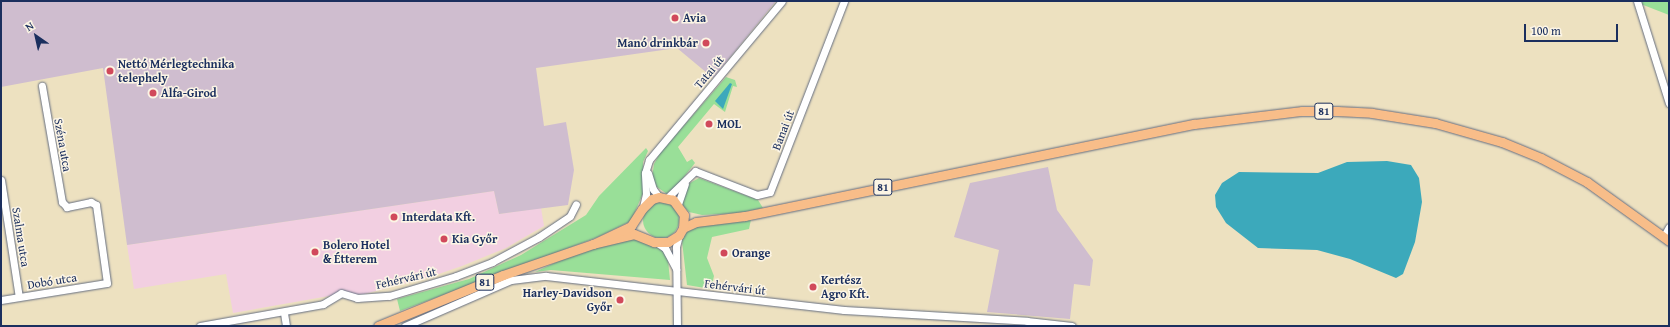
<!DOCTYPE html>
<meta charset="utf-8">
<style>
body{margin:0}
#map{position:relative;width:1670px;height:327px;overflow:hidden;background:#ede1c0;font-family:"Gentium Book Plus",serif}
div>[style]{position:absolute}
.built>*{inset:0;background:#f2cfe1}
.industrial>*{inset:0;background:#cfbdcf}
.green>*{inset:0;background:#99df98}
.round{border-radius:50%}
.water>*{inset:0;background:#3ca9bb}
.roads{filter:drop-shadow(0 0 1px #646d80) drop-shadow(0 0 1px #646d80)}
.minor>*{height:7px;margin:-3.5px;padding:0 3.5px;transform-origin:3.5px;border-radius:3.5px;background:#fff}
.major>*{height:9px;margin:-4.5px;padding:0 4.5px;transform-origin:4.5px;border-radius:4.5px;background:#f8bd89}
.dots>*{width:11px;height:11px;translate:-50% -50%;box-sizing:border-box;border:2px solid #fcf5e5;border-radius:50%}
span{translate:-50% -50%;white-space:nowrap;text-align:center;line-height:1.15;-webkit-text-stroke:3px #fcf5e5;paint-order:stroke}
.shield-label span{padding:1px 3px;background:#fcf5e5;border:1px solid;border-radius:3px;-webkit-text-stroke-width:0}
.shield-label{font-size:11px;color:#1b2f5e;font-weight:700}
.poi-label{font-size:12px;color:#1b2f5e;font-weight:700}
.left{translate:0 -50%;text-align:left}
.right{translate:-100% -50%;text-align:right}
.street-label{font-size:12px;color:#1b2f5e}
.frame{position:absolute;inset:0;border:2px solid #1b2f5e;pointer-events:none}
.north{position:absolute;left:16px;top:16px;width:40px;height:40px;-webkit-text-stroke:3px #fcf5e5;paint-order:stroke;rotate:326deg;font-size:11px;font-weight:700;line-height:16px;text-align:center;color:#1b2f5e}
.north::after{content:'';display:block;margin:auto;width:14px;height:18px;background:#1b2f5e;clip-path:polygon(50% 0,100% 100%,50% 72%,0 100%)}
.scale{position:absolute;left:1524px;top:24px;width:94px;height:18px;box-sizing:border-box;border:2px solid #1b2f5e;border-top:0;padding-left:5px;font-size:12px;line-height:14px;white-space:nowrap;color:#1b2f5e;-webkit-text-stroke:3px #fcf5e5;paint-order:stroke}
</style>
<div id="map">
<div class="built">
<i style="clip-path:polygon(494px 191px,499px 214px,541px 208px,544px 226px,506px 248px,462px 266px,427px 278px,364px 294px,329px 296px,233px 313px,226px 274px,134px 289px,127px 245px)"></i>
</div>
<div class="industrial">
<i style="clip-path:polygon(1px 1px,776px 1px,713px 78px,677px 48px,536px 68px,544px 126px,566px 122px,574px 170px,568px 205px,499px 214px,494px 191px,127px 245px,103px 68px,1px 87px)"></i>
<i style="clip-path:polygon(1048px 167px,1057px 210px,1093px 260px,1090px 286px,1074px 284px,1070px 319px,987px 312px,999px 250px,954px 237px,970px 183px)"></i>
</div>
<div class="green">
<i style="clip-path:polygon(1633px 1px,1669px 1px,1669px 15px)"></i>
<i style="clip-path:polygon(726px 77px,735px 80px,737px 87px,733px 86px,725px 112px,714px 104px,678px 147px,687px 162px,692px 159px,695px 163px,676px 187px,667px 194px,657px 187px,652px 177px,654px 164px,660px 153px)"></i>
<i style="clip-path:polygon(646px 148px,648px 151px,643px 162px,644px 191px,631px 221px,598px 237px,400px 311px,397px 299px,469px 279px,521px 255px,586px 215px,599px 196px)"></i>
<i style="clip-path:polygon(699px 178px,758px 200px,763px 208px,740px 213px,702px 215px,689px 212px,683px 206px,683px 195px,690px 183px)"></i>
<i class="round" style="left:643px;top:202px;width:36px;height:36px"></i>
<i style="clip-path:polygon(752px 215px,749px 229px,712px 237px,707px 258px,714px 276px,711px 289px,687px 285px,682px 241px,685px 232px,691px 227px)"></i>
<i style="clip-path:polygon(638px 237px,663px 251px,668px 260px,670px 280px,551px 270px,535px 272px,574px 254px)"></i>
</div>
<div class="water">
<i style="clip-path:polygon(730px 83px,732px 84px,723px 109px,715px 101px)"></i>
<i style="clip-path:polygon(1387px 161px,1411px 165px,1419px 178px,1422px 202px,1415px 242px,1403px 274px,1396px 278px,1350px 259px,1317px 250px,1258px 248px,1226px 223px,1216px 207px,1215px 195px,1222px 183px,1239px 172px,1318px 173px,1347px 162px)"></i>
</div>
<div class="roads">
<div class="minor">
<i style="left:1637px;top:1px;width:107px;rotate:72.6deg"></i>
<i style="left:695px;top:171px;width:66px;rotate:21.2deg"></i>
<i style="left:757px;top:195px;width:13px;rotate:-13deg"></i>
<i style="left:770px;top:192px;width:205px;rotate:-68.8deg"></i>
<i style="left:648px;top:173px;width:17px;rotate:73deg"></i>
<i style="left:653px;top:189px;width:10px;rotate:53deg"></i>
<i style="left:1px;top:180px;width:118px;rotate:81.3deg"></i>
<i style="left:667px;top:198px;width:39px;rotate:-44deg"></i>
<i style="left:678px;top:204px;width:21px;rotate:-71deg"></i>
<i style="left:643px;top:207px;width:13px;rotate:-77deg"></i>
<i style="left:646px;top:194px;width:21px;rotate:-93deg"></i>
<i style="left:645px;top:173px;width:14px;rotate:-73deg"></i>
<i style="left:649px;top:160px;width:207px;rotate:-50.1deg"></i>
<i style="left:1664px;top:236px;width:10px;rotate:-61deg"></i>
<i style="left:656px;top:242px;width:11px;rotate:34deg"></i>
<i style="left:665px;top:248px;width:24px;rotate:62deg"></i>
<i style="left:1px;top:300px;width:107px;rotate:-9.1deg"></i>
<i style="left:107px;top:283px;width:79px;rotate:-98deg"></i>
<i style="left:96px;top:205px;width:6px;rotate:-149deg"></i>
<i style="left:91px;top:202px;width:25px;rotate:168deg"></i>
<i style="left:67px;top:207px;width:7px;rotate:-135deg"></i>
<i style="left:62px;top:202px;width:118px;rotate:-99.8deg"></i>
<i style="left:284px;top:313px;width:13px;rotate:81deg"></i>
<i style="left:200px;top:326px;width:125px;rotate:-10.1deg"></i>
<i style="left:323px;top:304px;width:21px;rotate:-31deg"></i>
<i style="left:341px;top:293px;width:17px;rotate:17deg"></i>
<i style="left:357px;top:298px;width:32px;rotate:-4deg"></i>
<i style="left:389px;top:296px;width:70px;rotate:-16.6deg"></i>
<i style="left:456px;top:276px;width:39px;rotate:-21deg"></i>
<i style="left:492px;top:262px;width:53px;rotate:-28deg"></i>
<i style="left:539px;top:237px;width:37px;rotate:-34deg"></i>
<i style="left:570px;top:216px;width:13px;rotate:-63deg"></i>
<i style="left:405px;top:326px;width:116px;rotate:-23.5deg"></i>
<i style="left:511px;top:280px;width:35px;rotate:-7deg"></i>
<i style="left:546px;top:276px;width:300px;rotate:6.5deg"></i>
<i style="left:844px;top:310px;width:183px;rotate:3.4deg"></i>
<i style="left:1027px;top:321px;width:45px;rotate:6.3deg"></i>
<i style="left:677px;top:326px;width:79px;rotate:-90.7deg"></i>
<i style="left:676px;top:247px;width:12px;rotate:-76deg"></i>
</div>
<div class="major">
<i style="left:683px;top:228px;width:14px;rotate:-25deg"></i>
<i style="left:696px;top:222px;width:49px;rotate:-7deg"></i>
<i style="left:745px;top:216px;width:458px;rotate:-11.6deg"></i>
<i style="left:1194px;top:124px;width:109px;rotate:-6.9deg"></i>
<i style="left:1302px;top:111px;width:35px"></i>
<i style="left:1337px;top:111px;width:35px;rotate:3deg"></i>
<i style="left:1372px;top:113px;width:64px;rotate:9deg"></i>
<i style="left:1435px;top:123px;width:70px;rotate:15.8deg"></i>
<i style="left:1502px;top:142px;width:42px;rotate:22.3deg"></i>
<i style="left:1541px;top:158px;width:52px;rotate:27.6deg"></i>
<i style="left:1587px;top:182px;width:101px;rotate:35.7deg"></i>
<i style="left:378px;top:326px;width:135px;rotate:-22.2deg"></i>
<i style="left:503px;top:275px;width:95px;rotate:-19deg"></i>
<i style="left:593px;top:244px;width:42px;rotate:-13.7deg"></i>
<i style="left:634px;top:234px;width:22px;rotate:22deg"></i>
<i style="left:654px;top:242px;width:14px"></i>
<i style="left:668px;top:242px;width:13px;rotate:-32deg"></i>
<i style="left:679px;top:235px;width:8px;rotate:-60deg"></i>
<i style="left:683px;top:228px;width:13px;rotate:-86deg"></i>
<i style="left:684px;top:215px;width:19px;rotate:-126deg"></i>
<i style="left:673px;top:200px;width:14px;rotate:-168deg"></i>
<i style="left:659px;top:197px;width:7px;rotate:164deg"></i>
<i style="left:652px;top:199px;width:14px;rotate:135deg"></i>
<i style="left:642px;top:209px;width:20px;rotate:123deg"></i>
<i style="left:631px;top:226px;width:42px;rotate:154.7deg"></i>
</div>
</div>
<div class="dots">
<i style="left:675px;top:18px;background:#d1495b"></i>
<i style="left:706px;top:43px;background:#d1495b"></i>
<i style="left:110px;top:71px;background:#d1495b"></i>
<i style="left:153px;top:93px;background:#d1495b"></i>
<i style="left:709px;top:124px;background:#d1495b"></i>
<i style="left:394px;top:217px;background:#d1495b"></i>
<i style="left:444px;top:239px;background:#d1495b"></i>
<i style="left:315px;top:252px;background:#d1495b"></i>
<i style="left:724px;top:253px;background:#d1495b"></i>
<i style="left:813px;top:287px;background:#d1495b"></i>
<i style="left:620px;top:300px;background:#d1495b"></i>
</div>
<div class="shield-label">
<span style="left:1324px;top:111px">81</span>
<span style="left:883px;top:187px">81</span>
<span style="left:485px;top:282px">81</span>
</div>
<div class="poi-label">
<span class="left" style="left:683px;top:18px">Avia</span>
<span class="right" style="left:698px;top:43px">Manó drinkbár</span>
<span class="left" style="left:118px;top:71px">Nettó Mérlegtechnika<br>telephely</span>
<span class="left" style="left:161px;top:93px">Alfa-Girod</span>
<span class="left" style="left:717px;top:124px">MOL</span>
<span class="left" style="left:402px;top:217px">Interdata Kft.</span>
<span class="left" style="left:452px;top:239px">Kia Győr</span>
<span class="left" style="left:323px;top:252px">Bolero Hotel<br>&amp; Étterem</span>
<span class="left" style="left:732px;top:253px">Orange</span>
<span class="left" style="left:821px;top:287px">Kertész<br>Agro Kft.</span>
<span class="right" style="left:612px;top:300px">Harley-Davidson<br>Győr</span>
</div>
<div class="street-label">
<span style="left:709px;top:72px;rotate:-50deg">Tatai út</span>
<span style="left:783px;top:130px;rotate:-69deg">Banai út</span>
<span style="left:63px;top:145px;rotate:80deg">Széna utca</span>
<span style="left:21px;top:237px;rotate:81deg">Szalma utca</span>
<span style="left:406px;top:278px;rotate:-13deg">Fehérvári út</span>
<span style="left:52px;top:281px;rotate:-9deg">Dobó utca</span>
<span style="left:735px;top:287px;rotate:7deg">Fehérvári út</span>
</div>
<div class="frame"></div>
<div class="north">N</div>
<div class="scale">100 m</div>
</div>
